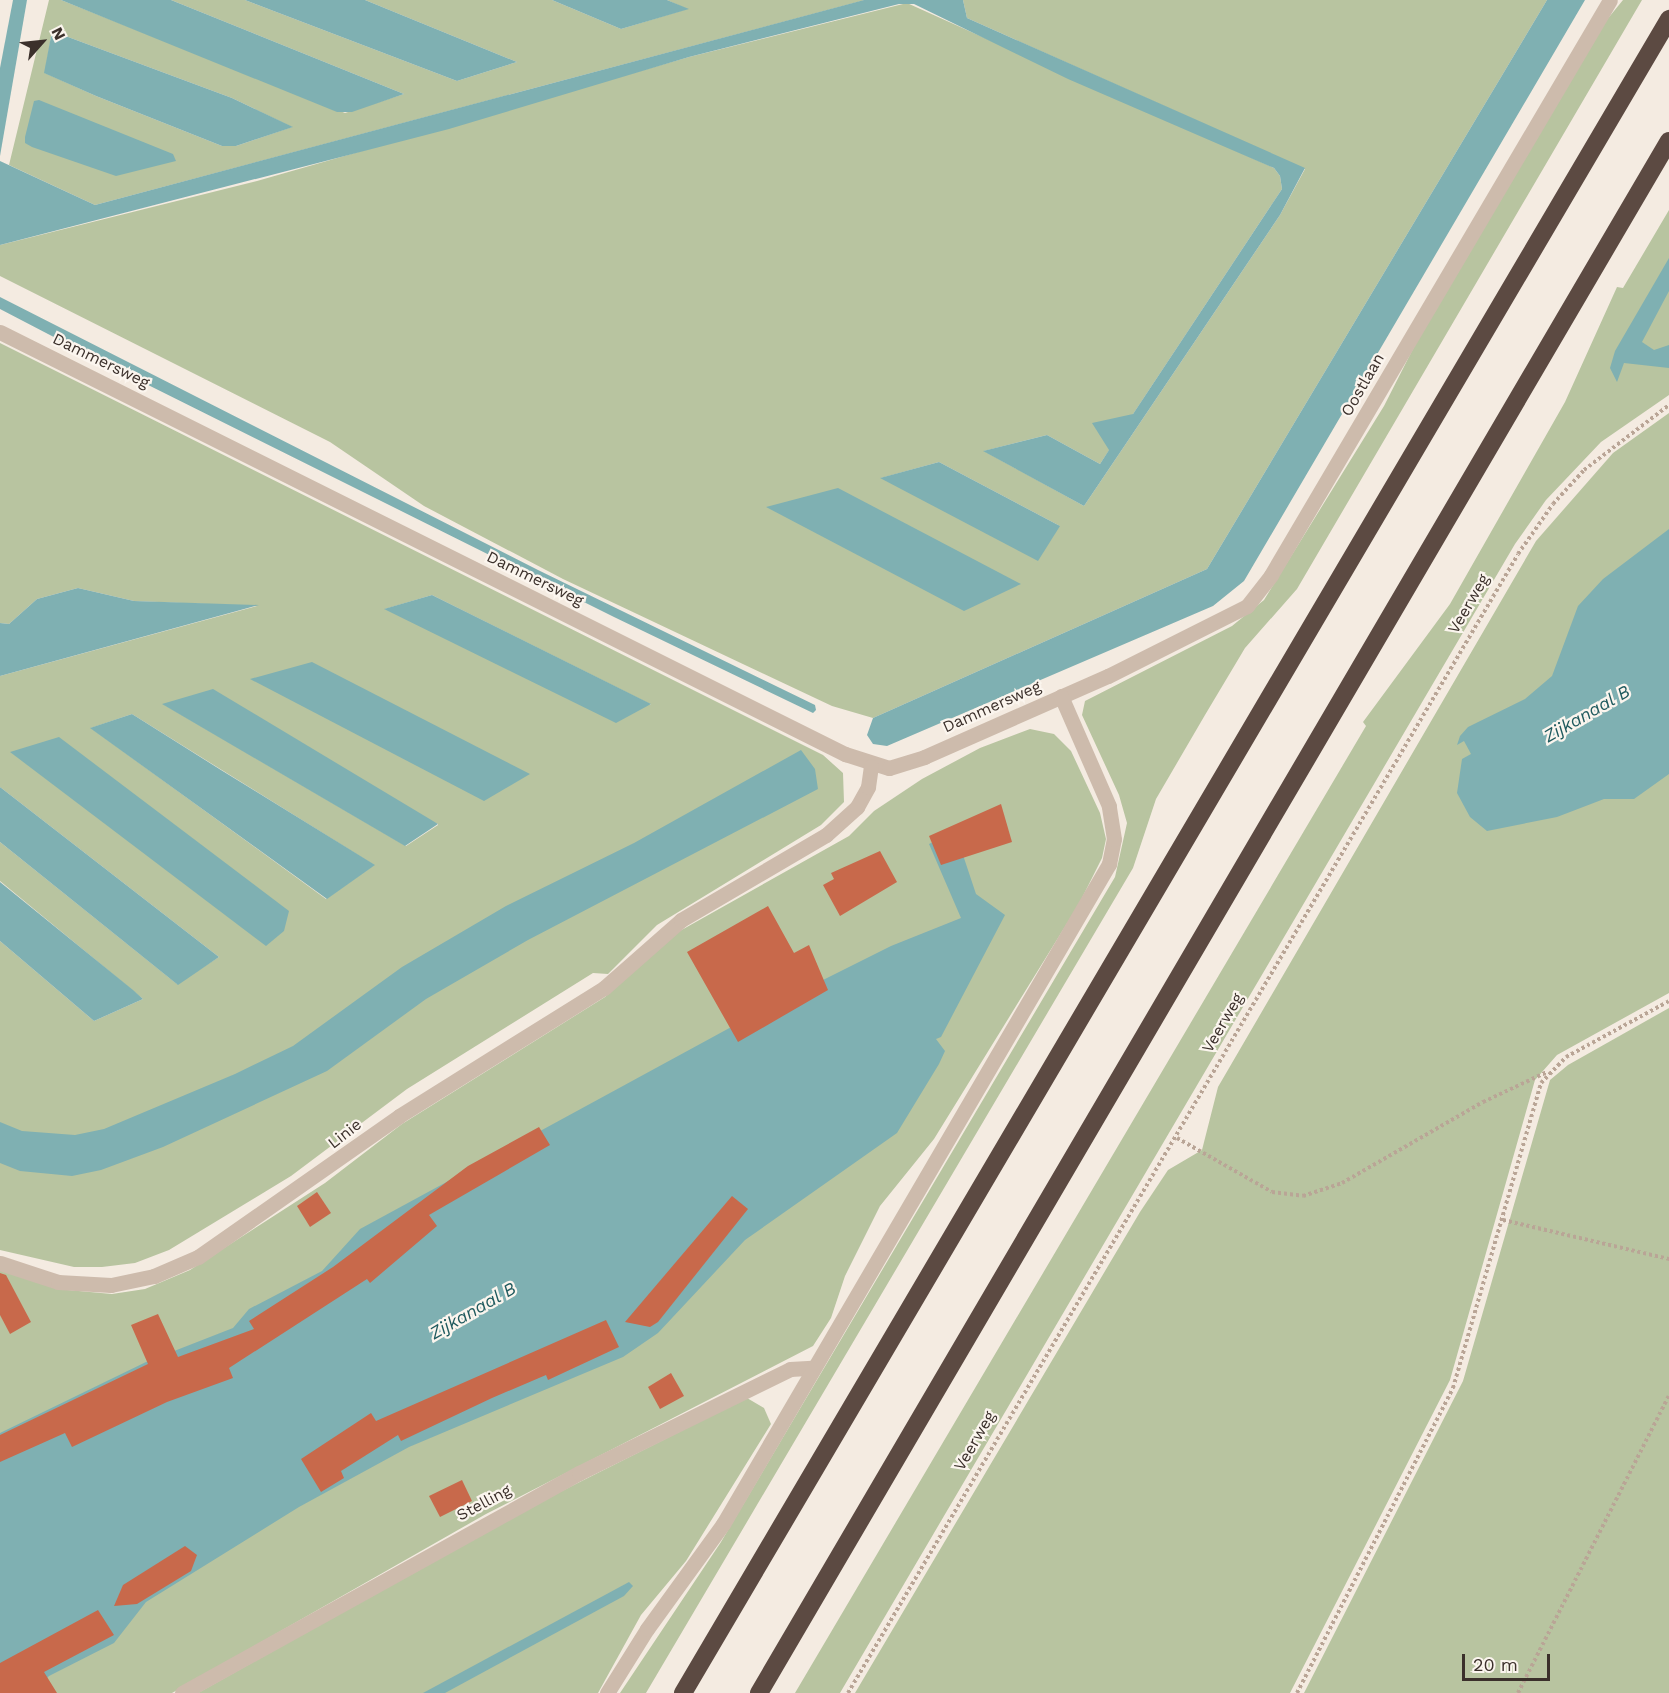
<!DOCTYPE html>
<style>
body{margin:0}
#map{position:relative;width:1669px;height:1693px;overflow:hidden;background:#f4ebe1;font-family:"Work Sans",sans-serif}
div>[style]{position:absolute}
.green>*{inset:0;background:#b8c4a0}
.water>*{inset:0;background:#7fb0b2}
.building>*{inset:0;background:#c8694b}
.path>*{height:4px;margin-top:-2px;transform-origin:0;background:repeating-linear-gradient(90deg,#b9a596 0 3px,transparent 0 6px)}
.minor>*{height:15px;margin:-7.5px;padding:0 7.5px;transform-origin:7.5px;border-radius:7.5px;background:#cdbbac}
.highway>*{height:18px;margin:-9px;padding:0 9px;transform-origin:9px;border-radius:9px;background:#5c4a42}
span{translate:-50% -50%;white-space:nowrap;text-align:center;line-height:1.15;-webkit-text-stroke:4.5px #fbf5ee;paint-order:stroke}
.street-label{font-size:16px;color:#3b302b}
.water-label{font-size:18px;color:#1f5a5e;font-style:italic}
.north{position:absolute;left:12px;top:12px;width:60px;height:60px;-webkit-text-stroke:4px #fbf5ee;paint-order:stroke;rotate:63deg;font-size:16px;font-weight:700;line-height:24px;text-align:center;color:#3b302b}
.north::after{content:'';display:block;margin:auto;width:21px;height:27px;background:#3b302b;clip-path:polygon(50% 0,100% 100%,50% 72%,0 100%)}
.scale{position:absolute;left:1462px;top:1654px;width:88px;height:27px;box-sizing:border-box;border:3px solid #3b302b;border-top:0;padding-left:8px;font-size:18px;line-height:21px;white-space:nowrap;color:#3b302b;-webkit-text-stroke:4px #fbf5ee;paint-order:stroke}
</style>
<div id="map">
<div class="green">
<i style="clip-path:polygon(evenodd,49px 0,61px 0,345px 113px,404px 94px,171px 0,245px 0,457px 81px,517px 62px,365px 0,552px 0,621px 29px,687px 9px,667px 0,865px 0,95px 205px,9px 165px,49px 0,52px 31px,232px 98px,292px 127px,236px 146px,222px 146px,96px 96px,45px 73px,52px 31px)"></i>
<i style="clip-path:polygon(evenodd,963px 0,1547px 0,1207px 569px,873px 718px,832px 706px,563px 579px,424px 506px,330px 442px,0 276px,0 245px,257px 181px,689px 57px,907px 3px,1274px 168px,1280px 176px,1282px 189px,1100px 464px,1047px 435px,984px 451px,1084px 506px,1280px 215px,1305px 169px,967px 18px,963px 0,939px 462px,1060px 526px,881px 478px,939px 462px)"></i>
<i style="clip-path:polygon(1623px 0,1642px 0,1297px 589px,1245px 648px,1205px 715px,1156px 799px,1133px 868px,646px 1693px,620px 1693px,721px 1542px,1115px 877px,1127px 823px,1119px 795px,1082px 715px,1085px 701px,1232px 626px,1264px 600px,1384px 406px,1418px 339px,1605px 22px)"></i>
<i style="clip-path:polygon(1669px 210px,1669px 395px,1601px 442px,1546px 500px,1515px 544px,840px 1693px,795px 1693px,1366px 726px,1363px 722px,1450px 604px,1565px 402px,1617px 287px,1623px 288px)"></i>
<i style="clip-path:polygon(evenodd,0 343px,823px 755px,843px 773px,844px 802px,821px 825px,657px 925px,608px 974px,593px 973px,407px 1089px,291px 1176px,169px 1250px,135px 1263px,102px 1267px,74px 1267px,0 1250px,0 941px,94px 1021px,143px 999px,0 881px,0 842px,177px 984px,219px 957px,0 787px,0 676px,257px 606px,134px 601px,78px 588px,37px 599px,9px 624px,0 623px,0 343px,432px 595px,650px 704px,651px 705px,385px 609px,432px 595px,0 343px,163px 704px,438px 824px,438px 825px,406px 846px,163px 704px,0 343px,132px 714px,374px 865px,326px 899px,91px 728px,132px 714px)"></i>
<i style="clip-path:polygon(1669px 413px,1669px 993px,1557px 1055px,1535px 1080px,1450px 1380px,1290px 1693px,855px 1693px,1140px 1212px,1168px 1170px,1202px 1150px,1218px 1087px,1536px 541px,1613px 453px)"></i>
<i style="clip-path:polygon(1030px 729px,1054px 734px,1071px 751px,1100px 813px,1106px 839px,1102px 858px,1079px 904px,934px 1139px,880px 1206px,845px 1276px,831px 1318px,813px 1346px,486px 1514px,172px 1693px,0 1693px,0 1270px,57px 1289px,112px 1294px,145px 1289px,190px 1270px,325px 1183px,402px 1124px,605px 997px,678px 932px,849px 836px,874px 811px,922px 779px,980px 748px)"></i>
<i style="clip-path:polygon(1669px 1008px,1669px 1693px,1304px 1693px,1463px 1381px,1550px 1080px,1568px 1065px)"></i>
<i style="clip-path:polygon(747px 1398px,764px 1408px,771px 1424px,686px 1561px,641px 1615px,598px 1693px,198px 1693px,522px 1511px)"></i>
</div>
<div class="water">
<i style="clip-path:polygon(13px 0,27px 0,0 156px,0 68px)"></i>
<i style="clip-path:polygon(61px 0,171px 0,404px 94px,352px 112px,337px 112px)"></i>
<i style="clip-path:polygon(245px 0,365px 0,517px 62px,457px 81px)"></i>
<i style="clip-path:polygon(552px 0,667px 0,689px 9px,621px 29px)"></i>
<i style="clip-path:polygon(864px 0,963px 0,967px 18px,1305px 168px,1280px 215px,1084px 506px,983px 451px,1047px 435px,1100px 464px,1109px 450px,1092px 423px,1133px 414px,1282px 189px,1280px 176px,1274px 168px,1068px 79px,914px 4px,899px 4px,689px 57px,449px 129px,0 245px,0 161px,95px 205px)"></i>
<i style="clip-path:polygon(1547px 0,1585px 0,1244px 581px,1213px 606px,887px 746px,873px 744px,867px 735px,873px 718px,1207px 569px)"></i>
<i style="clip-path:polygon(52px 31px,232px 98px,293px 127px,236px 146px,222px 146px,96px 96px,44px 73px)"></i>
<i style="clip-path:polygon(39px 100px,173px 154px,176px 161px,116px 176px,32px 147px,25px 143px,25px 137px,34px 101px)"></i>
<i style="clip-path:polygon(1669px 258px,1669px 291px,1642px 342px,1654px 350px,1669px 345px,1669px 368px,1624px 363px,1617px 382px,1610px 368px,1615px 351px)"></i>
<i style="clip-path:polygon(0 297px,538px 570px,815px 705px,816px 710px,813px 713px,614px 617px,96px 359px,0 309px)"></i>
<i style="clip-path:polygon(939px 462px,1060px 526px,1038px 561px,880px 478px)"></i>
<i style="clip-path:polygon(838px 488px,1021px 584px,964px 611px,766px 507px)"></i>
<i style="clip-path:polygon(1669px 529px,1669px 774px,1634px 799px,1604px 799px,1557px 817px,1487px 831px,1470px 817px,1457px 793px,1462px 759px,1471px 754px,1464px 741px,1457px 745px,1460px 736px,1468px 727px,1525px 699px,1552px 676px,1578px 606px,1603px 579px)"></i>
<i style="clip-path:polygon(78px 588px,134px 601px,259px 605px,0 676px,0 623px,9px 624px,37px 599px)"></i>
<i style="clip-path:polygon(432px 595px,651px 704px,616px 723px,384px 609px)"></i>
<i style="clip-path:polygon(312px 662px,530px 774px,484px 801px,250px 679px)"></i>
<i style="clip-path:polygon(213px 689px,438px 824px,405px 846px,162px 704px)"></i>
<i style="clip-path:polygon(132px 714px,221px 770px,375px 865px,327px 899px,90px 728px)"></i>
<i style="clip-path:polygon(59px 737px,289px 911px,284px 931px,266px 946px,10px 752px)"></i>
<i style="clip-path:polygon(801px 750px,815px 769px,818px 789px,528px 940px,426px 999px,327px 1071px,163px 1147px,101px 1170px,72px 1176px,20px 1171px,0 1163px,0 1122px,22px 1131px,75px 1135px,104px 1129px,235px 1074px,293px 1046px,402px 967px,506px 906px,634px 843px)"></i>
<i style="clip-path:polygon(0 787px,219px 957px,178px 985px,0 842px)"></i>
<i style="clip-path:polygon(947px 835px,963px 855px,976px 894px,1005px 915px,941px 1037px,936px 1039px,945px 1051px,939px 1064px,897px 1133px,745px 1240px,658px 1333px,623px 1357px,409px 1447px,299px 1507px,146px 1602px,114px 1643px,49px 1676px,37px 1688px,0 1693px,0 1433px,146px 1362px,233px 1328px,249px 1309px,322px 1271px,360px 1229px,757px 1013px,891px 946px,961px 918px,929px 844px)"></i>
<i style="clip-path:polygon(0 882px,133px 990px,143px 999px,94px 1021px,0 941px)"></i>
<i style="clip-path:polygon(629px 1582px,633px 1586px,624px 1596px,445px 1693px,423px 1693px)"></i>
</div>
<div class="building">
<i style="clip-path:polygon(1001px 804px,1012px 842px,941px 865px,929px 836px)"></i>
<i style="clip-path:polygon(880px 851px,897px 882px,840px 916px,823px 885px,834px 879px,831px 873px)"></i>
<i style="clip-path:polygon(768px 906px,794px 953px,809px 945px,828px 990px,738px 1042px,687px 952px)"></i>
<i style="clip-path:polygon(539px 1127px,550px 1145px,429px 1215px,437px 1226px,370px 1283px,367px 1279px,229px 1368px,233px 1378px,167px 1402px,72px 1447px,65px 1433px,0 1462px,0 1435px,148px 1364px,131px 1325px,158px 1314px,178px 1357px,254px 1329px,249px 1321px,333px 1267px,468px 1166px)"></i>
<i style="clip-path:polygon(317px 1192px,331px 1213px,310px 1227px,297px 1206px)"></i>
<i style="clip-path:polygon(732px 1196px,748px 1209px,658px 1322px,650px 1327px,625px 1322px)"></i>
<i style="clip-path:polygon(0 1273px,6px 1275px,31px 1322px,10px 1334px,0 1315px)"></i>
<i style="clip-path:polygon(606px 1320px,619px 1347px,548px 1380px,546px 1375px,492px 1398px,401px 1441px,398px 1435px,341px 1471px,344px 1478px,321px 1492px,301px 1459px,371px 1413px,376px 1421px)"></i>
<i style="clip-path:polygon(671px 1373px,684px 1396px,660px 1409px,648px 1387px)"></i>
<i style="clip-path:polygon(462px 1480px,472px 1501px,440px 1517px,429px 1496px)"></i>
<i style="clip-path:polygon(185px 1546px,197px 1555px,191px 1571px,137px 1604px,114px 1606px,123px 1585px)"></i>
<i style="clip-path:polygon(98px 1610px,114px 1635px,44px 1672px,57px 1693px,0 1693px,0 1663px)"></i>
</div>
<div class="path">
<i style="left:1177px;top:1138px;width:109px;rotate:29.6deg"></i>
<i style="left:1272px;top:1192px;width:31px;rotate:7deg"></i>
<i style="left:1303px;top:1196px;width:41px;rotate:-18.4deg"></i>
<i style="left:1342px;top:1183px;width:163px;rotate:-29.9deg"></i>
<i style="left:1483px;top:1102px;width:71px;rotate:-25.1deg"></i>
<i style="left:1503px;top:1220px;width:171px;rotate:13.2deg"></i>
<i style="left:848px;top:1693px;width:1321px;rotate:-59.53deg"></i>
<i style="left:1518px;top:554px;width:61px;rotate:-55deg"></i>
<i style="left:1553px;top:504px;width:46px;rotate:-47.6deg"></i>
<i style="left:1584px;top:470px;width:107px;rotate:-37.4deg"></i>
<i style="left:1297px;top:1693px;width:343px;rotate:-62.9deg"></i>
<i style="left:1453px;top:1388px;width:317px;rotate:-73.9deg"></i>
<i style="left:1541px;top:1083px;width:36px;rotate:-46deg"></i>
<i style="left:1566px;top:1057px;width:117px;rotate:-28.5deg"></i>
<i style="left:1518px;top:1693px;width:333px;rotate:-63.1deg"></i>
</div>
<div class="minor">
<i style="left:0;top:332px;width:945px;rotate:26.54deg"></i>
<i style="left:845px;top:754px;width:46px;rotate:17.7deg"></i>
<i style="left:889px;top:768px;width:37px;rotate:-17deg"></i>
<i style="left:924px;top:757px;width:201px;rotate:-23.8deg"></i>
<i style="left:1108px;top:676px;width:156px;rotate:-26.7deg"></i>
<i style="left:1247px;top:606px;width:39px;rotate:-52deg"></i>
<i style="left:1271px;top:575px;width:667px;rotate:-59.48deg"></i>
<i style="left:0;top:1263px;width:61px;rotate:18.1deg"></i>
<i style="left:58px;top:1282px;width:53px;rotate:3.2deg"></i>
<i style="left:111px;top:1285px;width:44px;rotate:-11.8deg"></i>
<i style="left:154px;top:1276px;width:48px;rotate:-23.4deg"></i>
<i style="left:198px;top:1257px;width:246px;rotate:-35deg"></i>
<i style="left:399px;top:1116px;width:242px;rotate:-32deg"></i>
<i style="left:604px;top:988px;width:103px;rotate:-41.4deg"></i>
<i style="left:681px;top:920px;width:168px;rotate:-30.4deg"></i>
<i style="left:826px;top:835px;width:42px;rotate:-42.1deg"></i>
<i style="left:857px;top:807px;width:23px;rotate:-61deg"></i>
<i style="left:868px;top:787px;width:21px;rotate:-82deg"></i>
<i style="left:182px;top:1693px;width:454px;rotate:-29deg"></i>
<i style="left:579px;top:1473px;width:235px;rotate:-26.2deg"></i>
<i style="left:790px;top:1369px;width:22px;rotate:-3deg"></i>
<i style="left:607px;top:1693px;width:75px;rotate:-58deg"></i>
<i style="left:647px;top:1629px;width:130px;rotate:-54.1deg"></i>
<i style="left:723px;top:1524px;width:765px;rotate:-59.68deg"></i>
<i style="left:1109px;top:864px;width:25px;rotate:-79deg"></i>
<i style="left:1114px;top:839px;width:33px;rotate:-99deg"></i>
<i style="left:1109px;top:806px;width:120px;rotate:-113.6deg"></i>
</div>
<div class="highway">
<i style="left:683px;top:1693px;width:1943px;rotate:-59.5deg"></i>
<i style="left:759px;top:1693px;width:1799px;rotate:-59.62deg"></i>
</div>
<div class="street-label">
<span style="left:101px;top:361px;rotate:26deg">Dammersweg</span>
<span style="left:1363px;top:385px;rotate:-60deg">Oostlaan</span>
<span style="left:535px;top:579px;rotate:26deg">Dammersweg</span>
<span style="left:1469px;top:604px;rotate:-60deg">Veerweg</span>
<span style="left:992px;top:707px;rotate:-24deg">Dammersweg</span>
<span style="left:1223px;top:1023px;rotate:-60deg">Veerweg</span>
<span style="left:345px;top:1134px;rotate:-38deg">Linie</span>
<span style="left:975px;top:1441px;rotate:-60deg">Veerweg</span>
<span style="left:484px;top:1503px;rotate:-28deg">Stelling</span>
</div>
<div class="water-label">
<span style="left:1587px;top:714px;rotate:-30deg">Zijkanaal B</span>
<span style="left:473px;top:1311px;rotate:-30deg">Zijkanaal B</span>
</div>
<div class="north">N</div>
<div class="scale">20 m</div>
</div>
